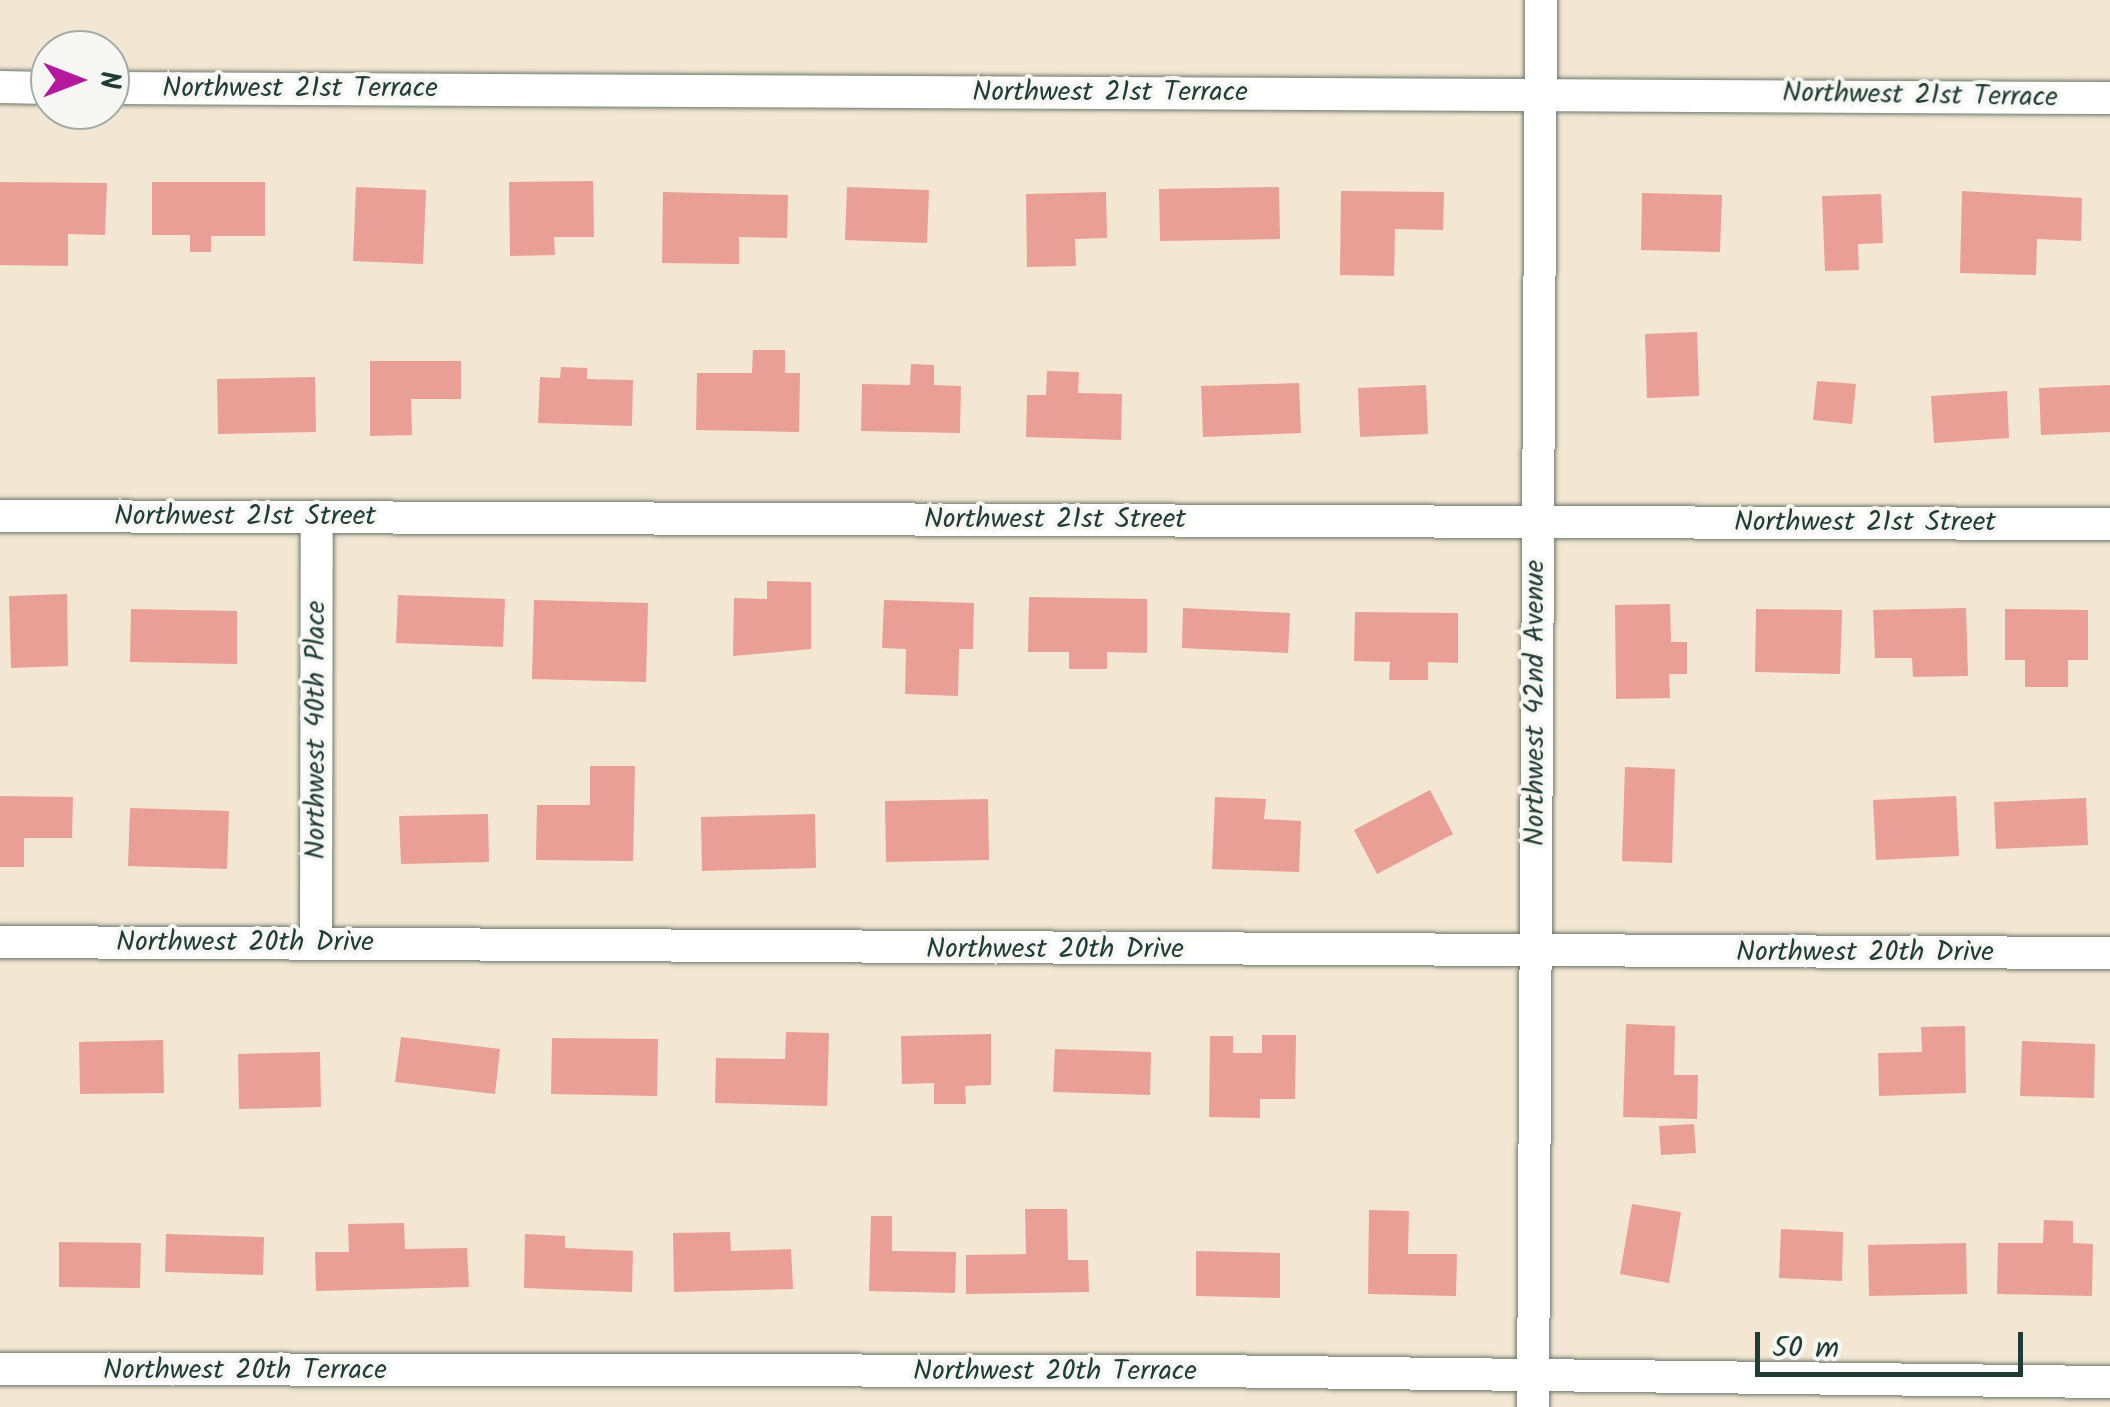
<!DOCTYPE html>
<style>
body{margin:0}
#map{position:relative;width:2110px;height:1407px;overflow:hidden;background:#f3e6d2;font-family:Kalam,sans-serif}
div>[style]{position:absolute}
.building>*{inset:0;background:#ea9f96}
.roads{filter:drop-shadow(0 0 2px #69786b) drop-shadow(0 0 2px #69786b)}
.minor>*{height:32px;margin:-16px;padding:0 16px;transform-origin:16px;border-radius:16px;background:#fff}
span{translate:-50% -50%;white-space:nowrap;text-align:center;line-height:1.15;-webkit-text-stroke:8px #f6f6f2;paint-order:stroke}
.street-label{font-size:28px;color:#1f3d34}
.north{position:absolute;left:30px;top:30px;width:100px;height:100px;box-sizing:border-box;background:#f6f6f2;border:2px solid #a0aca6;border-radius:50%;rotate:90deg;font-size:28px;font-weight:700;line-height:40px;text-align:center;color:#1f3d34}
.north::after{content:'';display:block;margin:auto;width:35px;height:45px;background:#b5179e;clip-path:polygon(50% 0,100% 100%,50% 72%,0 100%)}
.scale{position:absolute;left:1755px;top:1332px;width:268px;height:45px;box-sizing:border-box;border:5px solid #1f3d34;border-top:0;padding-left:12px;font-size:30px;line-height:35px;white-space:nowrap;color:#1f3d34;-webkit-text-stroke:8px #f6f6f2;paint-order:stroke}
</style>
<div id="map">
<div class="building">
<i style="clip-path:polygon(593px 181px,594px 237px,554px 237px,555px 255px,510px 256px,509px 182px)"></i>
<i style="clip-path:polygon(0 182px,107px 183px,105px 235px,68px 234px,68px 266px,0 265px)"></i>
<i style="clip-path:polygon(152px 182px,265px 182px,265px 236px,211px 236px,211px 252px,190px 252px,190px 235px,152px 235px)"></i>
<i style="clip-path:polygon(356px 187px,426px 190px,423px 264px,353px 261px)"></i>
<i style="clip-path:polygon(847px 187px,929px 190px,927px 243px,845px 240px)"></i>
<i style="clip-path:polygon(1279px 187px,1280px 239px,1160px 241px,1159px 189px)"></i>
<i style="clip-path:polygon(1341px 191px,1444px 192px,1443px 230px,1395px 229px,1394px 276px,1340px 275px)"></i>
<i style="clip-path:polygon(1962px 191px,2082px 198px,2081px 241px,2037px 239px,2036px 275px,1960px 273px)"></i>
<i style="clip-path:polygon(663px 192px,788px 195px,787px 238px,739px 237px,739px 264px,662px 263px)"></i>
<i style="clip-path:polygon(1106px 192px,1107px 238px,1075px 239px,1076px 266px,1027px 267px,1026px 194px)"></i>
<i style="clip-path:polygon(1642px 193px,1722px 195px,1720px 252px,1641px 250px)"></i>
<i style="clip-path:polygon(1881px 194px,1883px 243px,1858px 244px,1859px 270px,1825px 271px,1822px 196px)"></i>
<i style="clip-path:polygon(1697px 332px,1699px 396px,1647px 398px,1645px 334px)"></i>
<i style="clip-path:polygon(753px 350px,785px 350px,785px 373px,800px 373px,799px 432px,696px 430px,697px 373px,752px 373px)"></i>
<i style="clip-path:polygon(370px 361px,461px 361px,461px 399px,411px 399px,412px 435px,370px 436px)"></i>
<i style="clip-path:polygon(911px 364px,934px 365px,934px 385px,961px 386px,960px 433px,861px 431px,862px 384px,910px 385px)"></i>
<i style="clip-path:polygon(561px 367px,587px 368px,587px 379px,633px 380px,632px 426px,538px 423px,540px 377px,560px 378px)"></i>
<i style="clip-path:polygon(1047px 371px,1079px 372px,1078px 393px,1122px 394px,1121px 440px,1026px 437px,1027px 395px,1046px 395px)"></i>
<i style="clip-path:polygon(315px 377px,316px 432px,218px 434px,217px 379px)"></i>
<i style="clip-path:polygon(1817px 381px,1856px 384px,1852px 424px,1813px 420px)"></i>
<i style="clip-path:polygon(1299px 383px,1301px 433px,1203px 437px,1201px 386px)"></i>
<i style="clip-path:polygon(1426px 385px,1428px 434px,1360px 437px,1358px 388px)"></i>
<i style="clip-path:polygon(2110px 385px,2110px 432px,2041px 435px,2039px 388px)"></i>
<i style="clip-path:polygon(2007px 391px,2009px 438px,1934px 443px,1931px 396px)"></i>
<i style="clip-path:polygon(767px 581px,811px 582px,811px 649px,733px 656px,734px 598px,767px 599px)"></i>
<i style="clip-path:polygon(67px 594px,68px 666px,11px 668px,9px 596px)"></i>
<i style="clip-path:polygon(398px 595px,505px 599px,503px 647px,396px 643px)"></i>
<i style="clip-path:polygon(1029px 597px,1147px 599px,1147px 653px,1107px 652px,1107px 669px,1069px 669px,1069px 652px,1028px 652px)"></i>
<i style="clip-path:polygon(534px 600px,648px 603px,646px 682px,532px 679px)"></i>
<i style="clip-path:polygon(884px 600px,974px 603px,973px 649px,959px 649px,958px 696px,905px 694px,906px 649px,882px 648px)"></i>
<i style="clip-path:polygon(1670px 604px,1671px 642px,1687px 642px,1687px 674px,1669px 674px,1670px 698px,1616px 699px,1615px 605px)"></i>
<i style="clip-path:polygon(1183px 608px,1290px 613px,1288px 653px,1182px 648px)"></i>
<i style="clip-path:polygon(1966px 608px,1968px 676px,1913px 677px,1912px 658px,1875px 658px,1873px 610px)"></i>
<i style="clip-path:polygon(131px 609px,237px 611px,237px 664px,130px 662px)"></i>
<i style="clip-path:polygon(1756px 609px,1842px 610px,1840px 674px,1755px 672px)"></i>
<i style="clip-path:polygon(2005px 609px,2088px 610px,2088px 660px,2068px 660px,2068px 687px,2025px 687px,2025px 660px,2005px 660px)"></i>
<i style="clip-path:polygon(1355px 612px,1458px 613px,1458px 663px,1428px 662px,1428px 680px,1389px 680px,1390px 662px,1354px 661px)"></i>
<i style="clip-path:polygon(590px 766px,635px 766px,633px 861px,536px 860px,537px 805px,590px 805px)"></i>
<i style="clip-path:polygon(1625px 767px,1675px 769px,1672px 863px,1622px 861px)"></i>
<i style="clip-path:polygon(1430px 790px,1453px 834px,1377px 874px,1354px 830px)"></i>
<i style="clip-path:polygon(0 796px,73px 797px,72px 838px,24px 838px,24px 867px,0 867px)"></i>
<i style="clip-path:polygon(1956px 796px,1959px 856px,1876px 860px,1873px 800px)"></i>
<i style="clip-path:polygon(1215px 797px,1266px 799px,1264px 819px,1301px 821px,1299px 872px,1212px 869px)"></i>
<i style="clip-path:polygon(2086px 798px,2088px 845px,1996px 849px,1994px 802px)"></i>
<i style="clip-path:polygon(988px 799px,989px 860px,886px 862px,885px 801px)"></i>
<i style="clip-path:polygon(130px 808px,229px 811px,227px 869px,128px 866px)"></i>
<i style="clip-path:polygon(488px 814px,489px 862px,401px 864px,399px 816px)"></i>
<i style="clip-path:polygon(815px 814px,816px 868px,702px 871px,701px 817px)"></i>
<i style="clip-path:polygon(1626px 1024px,1675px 1026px,1674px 1075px,1698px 1075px,1697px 1119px,1623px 1117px)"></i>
<i style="clip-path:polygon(1965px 1026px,1966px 1093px,1879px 1096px,1878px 1053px,1922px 1052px,1921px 1027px)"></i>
<i style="clip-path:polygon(786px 1032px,829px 1033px,827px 1106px,715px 1103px,716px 1058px,785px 1059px)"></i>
<i style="clip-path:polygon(991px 1034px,991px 1085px,965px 1086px,966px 1104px,934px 1104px,934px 1083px,902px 1084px,901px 1036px)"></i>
<i style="clip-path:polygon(1262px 1035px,1296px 1035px,1295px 1099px,1260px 1099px,1260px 1118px,1209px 1117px,1210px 1036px,1233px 1036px,1233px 1053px,1262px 1053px)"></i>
<i style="clip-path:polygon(401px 1037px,500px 1049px,495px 1094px,395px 1082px)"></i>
<i style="clip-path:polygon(552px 1038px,658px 1039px,657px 1096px,551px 1094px)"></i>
<i style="clip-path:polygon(163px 1040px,164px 1093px,80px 1094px,79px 1042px)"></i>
<i style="clip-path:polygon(2022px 1041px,2095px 1044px,2094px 1098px,2020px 1096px)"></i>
<i style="clip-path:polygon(1055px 1049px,1151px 1052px,1150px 1095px,1053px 1092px)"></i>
<i style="clip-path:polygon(320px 1052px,321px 1107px,239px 1109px,238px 1054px)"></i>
<i style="clip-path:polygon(1694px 1124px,1696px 1153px,1661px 1155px,1659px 1126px)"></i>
<i style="clip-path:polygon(1632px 1204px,1681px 1212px,1669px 1283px,1620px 1274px)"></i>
<i style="clip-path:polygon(1025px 1209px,1067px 1209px,1068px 1260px,1088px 1260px,1089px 1292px,966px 1294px,966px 1255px,1026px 1254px)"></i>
<i style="clip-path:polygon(1369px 1210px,1409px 1211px,1408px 1254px,1457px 1254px,1456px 1296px,1368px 1294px)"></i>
<i style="clip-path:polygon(871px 1216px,892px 1216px,892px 1251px,956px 1252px,955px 1293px,869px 1291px)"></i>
<i style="clip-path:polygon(2044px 1220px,2073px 1221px,2073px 1243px,2093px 1244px,2092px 1296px,1997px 1294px,1998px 1243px,2043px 1243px)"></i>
<i style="clip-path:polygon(404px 1223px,405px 1249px,467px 1248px,469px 1287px,316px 1291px,315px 1252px,349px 1252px,348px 1224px)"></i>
<i style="clip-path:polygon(1781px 1229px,1843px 1232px,1842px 1281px,1779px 1278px)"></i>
<i style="clip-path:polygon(730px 1232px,731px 1251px,791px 1249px,793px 1289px,674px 1292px,673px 1233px)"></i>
<i style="clip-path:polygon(166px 1234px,264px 1237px,263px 1275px,165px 1272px)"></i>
<i style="clip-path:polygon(525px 1234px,565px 1236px,565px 1248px,633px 1251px,632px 1292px,524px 1288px)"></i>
<i style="clip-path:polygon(59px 1242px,141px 1243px,140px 1288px,59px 1287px)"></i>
<i style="clip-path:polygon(1966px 1243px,1967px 1294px,1869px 1296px,1868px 1245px)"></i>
<i style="clip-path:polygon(1196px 1251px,1280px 1253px,1280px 1298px,1196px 1296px)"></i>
</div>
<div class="roads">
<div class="minor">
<i style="left:0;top:87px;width:50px;rotate:1.1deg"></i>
<i style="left:110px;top:88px;width:2000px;rotate:0.29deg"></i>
<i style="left:0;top:516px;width:2110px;rotate:0.22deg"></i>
<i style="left:0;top:942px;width:2110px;rotate:0.3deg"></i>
<i style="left:316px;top:943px;width:425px;rotate:-89.9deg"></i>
<i style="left:0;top:1369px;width:1205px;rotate:0.1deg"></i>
<i style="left:1205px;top:1371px;width:905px;rotate:0.7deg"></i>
<i style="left:1533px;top:1407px;width:1407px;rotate:-89.67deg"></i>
</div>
</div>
<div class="street-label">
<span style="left:300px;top:89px">Northwest 21st Terrace</span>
<span style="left:1110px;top:93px">Northwest 21st Terrace</span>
<span style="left:1920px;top:96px;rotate:1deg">Northwest 21st Terrace</span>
<span style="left:245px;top:517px">Northwest 21st Street</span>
<span style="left:1055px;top:520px">Northwest 21st Street</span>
<span style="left:1865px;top:523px">Northwest 21st Street</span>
<span style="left:1536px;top:703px;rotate:-90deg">Northwest 42nd Avenue</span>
<span style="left:317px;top:730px;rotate:-90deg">Northwest 40th Place</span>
<span style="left:245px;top:943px">Northwest 20th Drive</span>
<span style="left:1055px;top:950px">Northwest 20th Drive</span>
<span style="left:1865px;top:953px">Northwest 20th Drive</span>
<span style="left:245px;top:1371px">Northwest 20th Terrace</span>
<span style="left:1055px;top:1372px">Northwest 20th Terrace</span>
</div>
<div class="north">N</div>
<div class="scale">50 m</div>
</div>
